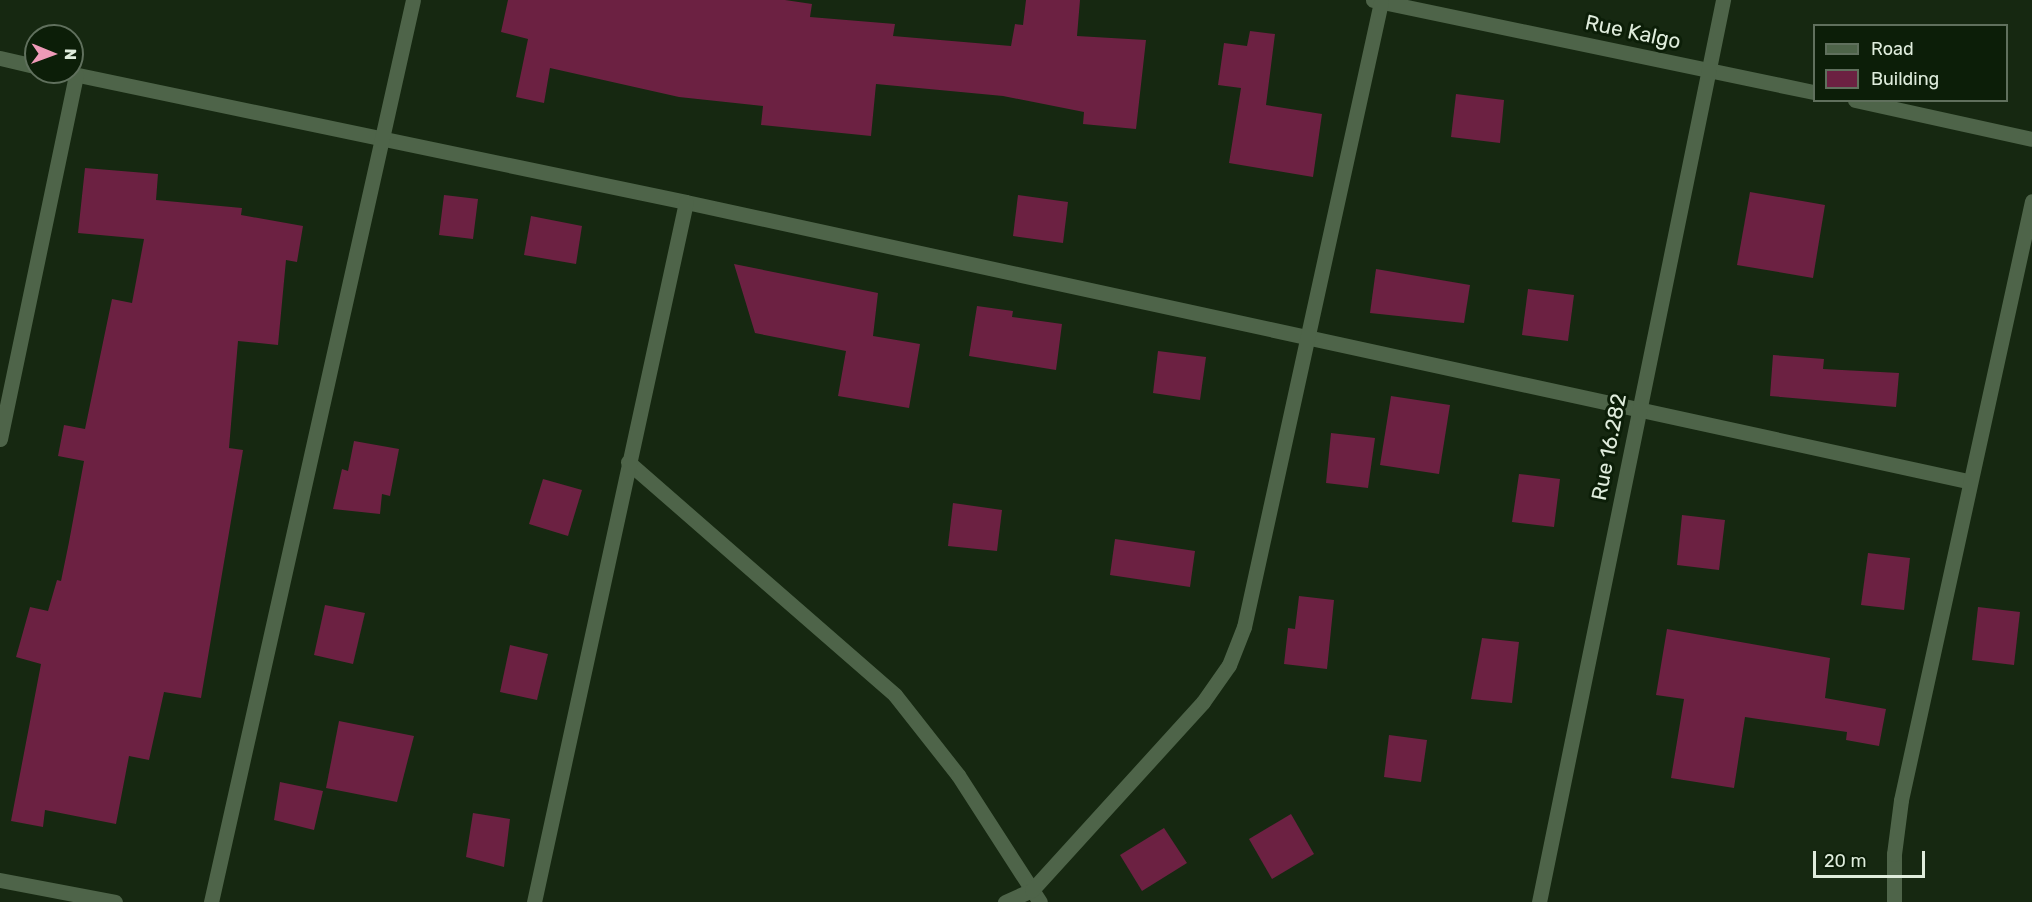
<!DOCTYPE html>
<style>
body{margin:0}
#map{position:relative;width:2032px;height:902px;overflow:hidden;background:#162811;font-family:Rubik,sans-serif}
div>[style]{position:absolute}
.building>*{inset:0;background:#6c2142}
.minor>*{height:15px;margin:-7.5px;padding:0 7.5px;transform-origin:7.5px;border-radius:7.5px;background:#4e6449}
span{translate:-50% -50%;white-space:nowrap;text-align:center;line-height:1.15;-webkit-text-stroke:6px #0c1e08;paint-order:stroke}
.street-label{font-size:21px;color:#dfecdc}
.legend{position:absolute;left:1813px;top:24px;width:195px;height:78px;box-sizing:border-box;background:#0c1e08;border:2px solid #60705d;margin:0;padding:8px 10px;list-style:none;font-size:18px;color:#dfecdc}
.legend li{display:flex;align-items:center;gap:12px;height:30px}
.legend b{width:30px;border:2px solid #60705d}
.north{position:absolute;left:24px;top:24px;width:60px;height:60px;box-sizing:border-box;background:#0c1e08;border:2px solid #60705d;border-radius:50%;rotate:91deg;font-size:16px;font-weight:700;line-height:24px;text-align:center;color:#dfecdc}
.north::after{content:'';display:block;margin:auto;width:21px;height:27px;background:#ef9ab8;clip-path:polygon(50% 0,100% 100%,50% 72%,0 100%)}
.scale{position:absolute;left:1813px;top:851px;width:112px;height:27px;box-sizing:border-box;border:3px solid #dfecdc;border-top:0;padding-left:8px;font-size:18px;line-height:21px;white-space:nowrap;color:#dfecdc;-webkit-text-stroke:4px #0c1e08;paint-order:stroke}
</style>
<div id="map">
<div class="building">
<i style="clip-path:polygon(508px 0,785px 0,812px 4px,810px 17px,895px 24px,893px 36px,1011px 46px,1015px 24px,1023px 25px,1026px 0,1080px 0,1077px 36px,1146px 40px,1136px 129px,1083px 124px,1084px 112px,1003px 96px,876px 84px,871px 136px,761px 125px,763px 106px,679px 97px,550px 68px,544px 103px,516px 97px,528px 39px,501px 32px)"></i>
<i style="clip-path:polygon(1250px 31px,1275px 34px,1266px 105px,1322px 114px,1313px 177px,1229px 163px,1241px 88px,1218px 85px,1224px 43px,1247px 46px)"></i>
<i style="clip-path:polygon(1456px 94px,1504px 100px,1500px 143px,1451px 137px)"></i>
<i style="clip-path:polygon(85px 168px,158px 174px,156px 200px,242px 208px,241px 215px,303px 226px,297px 262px,286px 260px,278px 345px,238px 341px,229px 448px,243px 450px,201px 698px,164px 692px,149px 760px,129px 756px,116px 824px,45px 810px,43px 827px,11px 821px,41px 664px,16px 657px,30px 607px,48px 611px,57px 580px,61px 581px,69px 542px,84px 461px,58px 456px,64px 425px,85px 429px,112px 299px,132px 303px,144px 239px,78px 233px)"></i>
<i style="clip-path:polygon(1750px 192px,1825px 205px,1813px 278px,1737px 265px)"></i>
<i style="clip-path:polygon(444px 195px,478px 199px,473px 239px,439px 235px)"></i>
<i style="clip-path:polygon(1018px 195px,1068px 202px,1063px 243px,1013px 236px)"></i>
<i style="clip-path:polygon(531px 216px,582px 226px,576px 264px,524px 255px)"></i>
<i style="clip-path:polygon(734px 264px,878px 293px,873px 336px,920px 344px,909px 408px,838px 396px,846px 351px,755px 333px)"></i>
<i style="clip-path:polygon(1376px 269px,1470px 285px,1464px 323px,1370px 313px)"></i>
<i style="clip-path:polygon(1528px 289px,1574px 295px,1568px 341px,1522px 335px)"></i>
<i style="clip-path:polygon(977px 306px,1013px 311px,1012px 317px,1062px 324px,1056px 370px,969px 356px)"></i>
<i style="clip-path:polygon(1158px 351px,1206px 357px,1200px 400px,1153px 393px)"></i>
<i style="clip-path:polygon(1773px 355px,1824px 359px,1823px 369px,1899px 373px,1896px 407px,1770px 396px)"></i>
<i style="clip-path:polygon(1391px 396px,1450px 405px,1439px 474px,1380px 465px)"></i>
<i style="clip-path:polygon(1331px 433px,1375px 438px,1368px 488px,1326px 483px)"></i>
<i style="clip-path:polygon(354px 441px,399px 449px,390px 496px,382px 494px,380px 514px,333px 509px,342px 469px,348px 471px)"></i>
<i style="clip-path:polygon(1519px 474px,1560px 479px,1554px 527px,1512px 522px)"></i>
<i style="clip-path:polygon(543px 479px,582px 490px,568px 536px,529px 524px)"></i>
<i style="clip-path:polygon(953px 503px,1002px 510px,997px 551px,948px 546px)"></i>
<i style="clip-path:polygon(1682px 515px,1725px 520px,1719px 570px,1677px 565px)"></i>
<i style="clip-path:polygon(1115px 539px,1195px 551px,1190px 587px,1110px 575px)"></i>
<i style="clip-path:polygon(1868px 553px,1910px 558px,1904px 610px,1861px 605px)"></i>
<i style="clip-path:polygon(1299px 596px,1334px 600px,1327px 669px,1284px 664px,1288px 628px,1295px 629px)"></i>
<i style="clip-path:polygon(325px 605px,365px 613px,353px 664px,314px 655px)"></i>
<i style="clip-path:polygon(1978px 607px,2020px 612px,2014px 665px,1972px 660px)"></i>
<i style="clip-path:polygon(1667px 629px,1830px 658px,1825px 698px,1886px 709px,1879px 746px,1846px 740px,1847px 732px,1745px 717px,1734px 788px,1671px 778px,1684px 699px,1656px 695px)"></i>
<i style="clip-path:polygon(1482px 638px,1519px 642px,1512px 703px,1471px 699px)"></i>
<i style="clip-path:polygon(510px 645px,548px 654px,537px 700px,500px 692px)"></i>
<i style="clip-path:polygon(339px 721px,414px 736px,397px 802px,326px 788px)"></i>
<i style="clip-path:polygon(1389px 735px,1427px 740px,1421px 782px,1384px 777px)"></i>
<i style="clip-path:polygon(280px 782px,323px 791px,314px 830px,274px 820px)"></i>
<i style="clip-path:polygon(473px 813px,510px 819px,504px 867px,466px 857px)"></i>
<i style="clip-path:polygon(1291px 814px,1314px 854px,1272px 879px,1249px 839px)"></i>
<i style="clip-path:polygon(1164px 828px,1187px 863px,1142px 891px,1120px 855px)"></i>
</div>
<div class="minor">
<i style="left:1373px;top:0;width:450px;rotate:11.8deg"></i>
<i style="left:0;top:58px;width:37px;rotate:13deg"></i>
<i style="left:64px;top:72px;width:635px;rotate:11.81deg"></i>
<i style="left:686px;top:202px;width:1312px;rotate:12.28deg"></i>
<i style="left:1855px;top:100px;width:181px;rotate:12.4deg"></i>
<i style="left:0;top:439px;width:372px;rotate:-78.2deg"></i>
<i style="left:628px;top:462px;width:354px;rotate:41.1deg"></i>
<i style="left:895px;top:695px;width:102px;rotate:51.8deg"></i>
<i style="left:958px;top:775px;width:151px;rotate:57.2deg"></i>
<i style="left:0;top:880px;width:117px;rotate:10.8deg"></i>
<i style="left:211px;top:902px;width:924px;rotate:-77.38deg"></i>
<i style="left:534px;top:902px;width:716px;rotate:-77.75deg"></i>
<i style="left:1005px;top:902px;width:30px;rotate:-24deg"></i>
<i style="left:1032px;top:890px;width:254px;rotate:-47.7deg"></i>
<i style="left:1203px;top:702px;width:45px;rotate:-54.9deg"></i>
<i style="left:1229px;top:665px;width:41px;rotate:-68.5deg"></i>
<i style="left:1244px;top:627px;width:640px;rotate:-77.64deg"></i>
<i style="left:1539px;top:902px;width:921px;rotate:-78.47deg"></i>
<i style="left:1894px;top:902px;width:48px;rotate:-90deg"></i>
<i style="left:1894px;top:854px;width:54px;rotate:-82.6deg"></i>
<i style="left:1901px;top:800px;width:613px;rotate:-77.66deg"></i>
</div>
<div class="street-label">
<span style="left:1633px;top:32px;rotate:12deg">Rue Kalgo</span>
<span style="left:1609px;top:447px;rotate:-79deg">Rue 16.282</span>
</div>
<ul class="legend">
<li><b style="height:8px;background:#4e6449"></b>Road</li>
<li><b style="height:16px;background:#6c2142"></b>Building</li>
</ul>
<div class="north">N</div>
<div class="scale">20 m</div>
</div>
